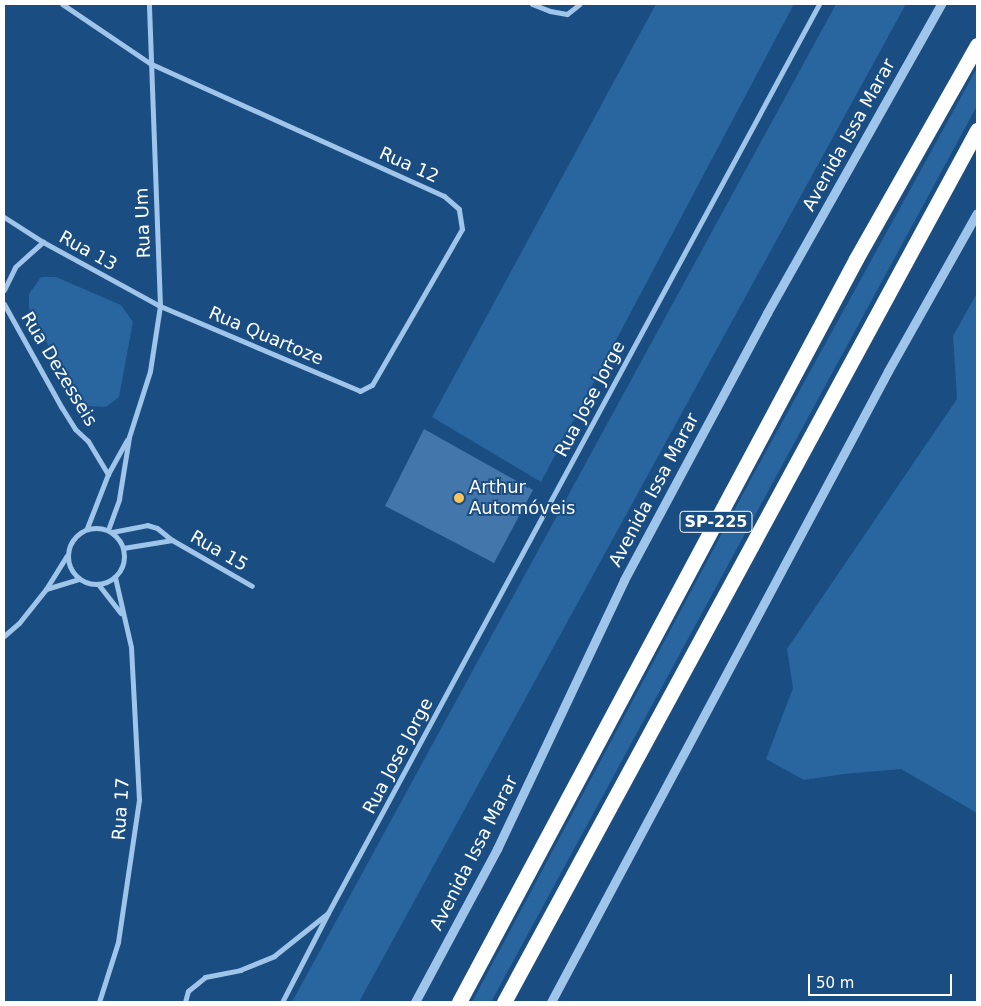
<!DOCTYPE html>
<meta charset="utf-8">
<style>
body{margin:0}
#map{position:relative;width:981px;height:1006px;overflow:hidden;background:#1a4d81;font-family:"DejaVu Sans",sans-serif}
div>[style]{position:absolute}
.green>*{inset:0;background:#29659e}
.building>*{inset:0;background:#4377ab}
.minor>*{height:5px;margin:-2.5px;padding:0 2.5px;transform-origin:2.5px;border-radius:2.5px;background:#9fc5ea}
.minor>.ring{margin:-2.5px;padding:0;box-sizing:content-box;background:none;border:5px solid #9fc5ea;border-radius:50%}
.tertiary>*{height:9px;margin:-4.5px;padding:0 4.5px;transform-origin:4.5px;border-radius:4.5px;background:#9fc5ea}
.motorway>*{height:15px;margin:-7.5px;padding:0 7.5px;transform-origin:7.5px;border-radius:7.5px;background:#fff}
.dots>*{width:14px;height:14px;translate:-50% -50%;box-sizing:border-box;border:2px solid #1a4d81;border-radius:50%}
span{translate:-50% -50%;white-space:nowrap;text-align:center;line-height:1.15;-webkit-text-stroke:4px #1a4d81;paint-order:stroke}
.shield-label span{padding:1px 4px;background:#1a4d81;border:1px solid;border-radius:4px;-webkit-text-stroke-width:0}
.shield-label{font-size:16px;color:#fff;font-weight:700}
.street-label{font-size:18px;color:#fff}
.poi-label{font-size:18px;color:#fff}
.left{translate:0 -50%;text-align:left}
.frame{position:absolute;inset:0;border:5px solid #fff;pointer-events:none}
.scale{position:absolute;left:808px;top:974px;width:144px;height:22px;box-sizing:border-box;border:2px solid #fff;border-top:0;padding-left:6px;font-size:15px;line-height:18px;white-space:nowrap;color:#fff;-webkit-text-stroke:4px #1a4d81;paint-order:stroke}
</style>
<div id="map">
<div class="green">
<i style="clip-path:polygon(656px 4px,794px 4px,541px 482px,432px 417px)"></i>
<i style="clip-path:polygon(836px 4px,906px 4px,359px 1002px,292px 1002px)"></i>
<i style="clip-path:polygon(977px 68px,977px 106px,491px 1002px,472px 1002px,752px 477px)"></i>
<i style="clip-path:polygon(41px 277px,56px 277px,121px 305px,133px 322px,119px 397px,106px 407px,88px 406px,72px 392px,29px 308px,29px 294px)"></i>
<i style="clip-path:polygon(977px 293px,977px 813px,901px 769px,844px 774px,804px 780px,766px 759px,793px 688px,787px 649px,957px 399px,953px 336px)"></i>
</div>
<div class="building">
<i style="clip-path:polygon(424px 429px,533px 490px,494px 563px,385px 506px)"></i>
</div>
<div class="minor">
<i style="left:532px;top:4px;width:19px;rotate:21deg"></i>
<i style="left:550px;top:11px;width:17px;rotate:10deg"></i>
<i style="left:567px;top:14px;width:16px;rotate:-38deg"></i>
<i style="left:4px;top:217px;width:46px;rotate:32.7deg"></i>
<i style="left:43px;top:242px;width:133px;rotate:28.7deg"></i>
<i style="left:160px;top:306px;width:217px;rotate:23deg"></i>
<i style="left:360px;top:391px;width:13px;rotate:-27deg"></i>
<i style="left:372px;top:385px;width:180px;rotate:-60deg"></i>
<i style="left:462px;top:229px;width:20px;rotate:-99deg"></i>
<i style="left:459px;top:209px;width:20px;rotate:-139deg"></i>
<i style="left:444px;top:196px;width:321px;rotate:-155.7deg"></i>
<i style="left:151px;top:64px;width:107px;rotate:-146deg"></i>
<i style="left:4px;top:290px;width:25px;rotate:-64deg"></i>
<i style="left:15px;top:267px;width:38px;rotate:-42deg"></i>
<i style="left:4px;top:304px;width:119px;rotate:60.9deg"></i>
<i style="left:62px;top:408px;width:25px;rotate:58deg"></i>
<i style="left:75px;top:429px;width:18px;rotate:43deg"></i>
<i style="left:88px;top:441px;width:39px;rotate:59deg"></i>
<i class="ring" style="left:68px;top:528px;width:51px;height:51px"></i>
<i style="left:87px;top:528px;width:58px;rotate:-68.7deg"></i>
<i style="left:108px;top:474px;width:39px;rotate:-61deg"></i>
<i style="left:108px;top:530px;width:33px;rotate:-70deg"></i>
<i style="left:119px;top:499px;width:63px;rotate:-80.8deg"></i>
<i style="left:129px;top:437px;width:69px;rotate:-72.3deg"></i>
<i style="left:150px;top:371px;width:66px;rotate:-81.3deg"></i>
<i style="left:160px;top:306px;width:302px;rotate:-92.1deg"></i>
<i style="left:112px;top:532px;width:36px;rotate:-11deg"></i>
<i style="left:147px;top:525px;width:10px;rotate:17deg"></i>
<i style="left:157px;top:528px;width:19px;rotate:39deg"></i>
<i style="left:172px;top:540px;width:92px;rotate:29.9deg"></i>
<i style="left:123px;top:548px;width:50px;rotate:-9.3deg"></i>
<i style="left:98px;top:584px;width:37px;rotate:52deg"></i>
<i style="left:46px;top:589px;width:34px;rotate:-17deg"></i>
<i style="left:4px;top:636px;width:20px;rotate:-41deg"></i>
<i style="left:19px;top:623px;width:43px;rotate:-51.5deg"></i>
<i style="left:46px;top:589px;width:39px;rotate:-58deg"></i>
<i style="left:328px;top:913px;width:1033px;rotate:-61.62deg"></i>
<i style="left:99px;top:1002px;width:63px;rotate:-72.4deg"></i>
<i style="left:118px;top:942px;width:144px;rotate:-81.6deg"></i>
<i style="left:139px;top:800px;width:153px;rotate:-93deg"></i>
<i style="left:131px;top:647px;width:72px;rotate:-102.9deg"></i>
<i style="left:185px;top:1002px;width:11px;rotate:-75deg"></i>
<i style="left:188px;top:991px;width:22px;rotate:-39deg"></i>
<i style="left:205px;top:977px;width:36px;rotate:-11deg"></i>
<i style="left:240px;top:970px;width:37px;rotate:-22deg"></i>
<i style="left:274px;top:956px;width:69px;rotate:-38.5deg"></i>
<i style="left:328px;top:913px;width:100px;rotate:117.3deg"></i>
</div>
<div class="tertiary">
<i style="left:415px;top:1002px;width:174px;rotate:-61.8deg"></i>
<i style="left:497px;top:849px;width:297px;rotate:-64.7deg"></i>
<i style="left:624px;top:580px;width:303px;rotate:-61.8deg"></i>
<i style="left:767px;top:313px;width:355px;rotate:-60.6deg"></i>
<i style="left:551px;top:1002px;width:715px;rotate:-61.89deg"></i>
<i style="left:888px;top:371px;width:181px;rotate:-60.6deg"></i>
</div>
<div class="motorway">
<i style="left:459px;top:1002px;width:842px;rotate:-61.88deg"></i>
<i style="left:856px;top:259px;width:246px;rotate:-60.5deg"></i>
<i style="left:504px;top:1002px;width:992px;rotate:-61.52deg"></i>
</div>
<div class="dots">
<i style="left:459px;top:498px;background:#fcc55b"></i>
</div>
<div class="shield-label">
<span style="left:716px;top:522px">SP-225</span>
</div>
<div class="street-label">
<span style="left:849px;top:135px;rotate:-61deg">Avenida Issa Marar</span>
<span style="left:409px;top:165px;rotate:24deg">Rua 12</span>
<span style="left:143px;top:223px;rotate:-92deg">Rua Um</span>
<span style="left:88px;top:251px;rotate:29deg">Rua 13</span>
<span style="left:266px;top:336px;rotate:23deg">Rua Quartoze</span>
<span style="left:59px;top:369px;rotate:59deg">Rua Dezesseis</span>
<span style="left:590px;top:399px;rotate:-62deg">Rua Jose Jorge</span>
<span style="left:654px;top:490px;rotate:-62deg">Avenida Issa Marar</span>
<span style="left:219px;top:551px;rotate:30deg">Rua 15</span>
<span style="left:398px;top:756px;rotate:-62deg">Rua Jose Jorge</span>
<span style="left:121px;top:809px;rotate:-86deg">Rua 17</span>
<span style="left:474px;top:853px;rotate:-63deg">Avenida Issa Marar</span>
</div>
<div class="poi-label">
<span class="left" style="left:469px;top:498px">Arthur<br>Automóveis</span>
</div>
<div class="frame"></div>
<div class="scale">50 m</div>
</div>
